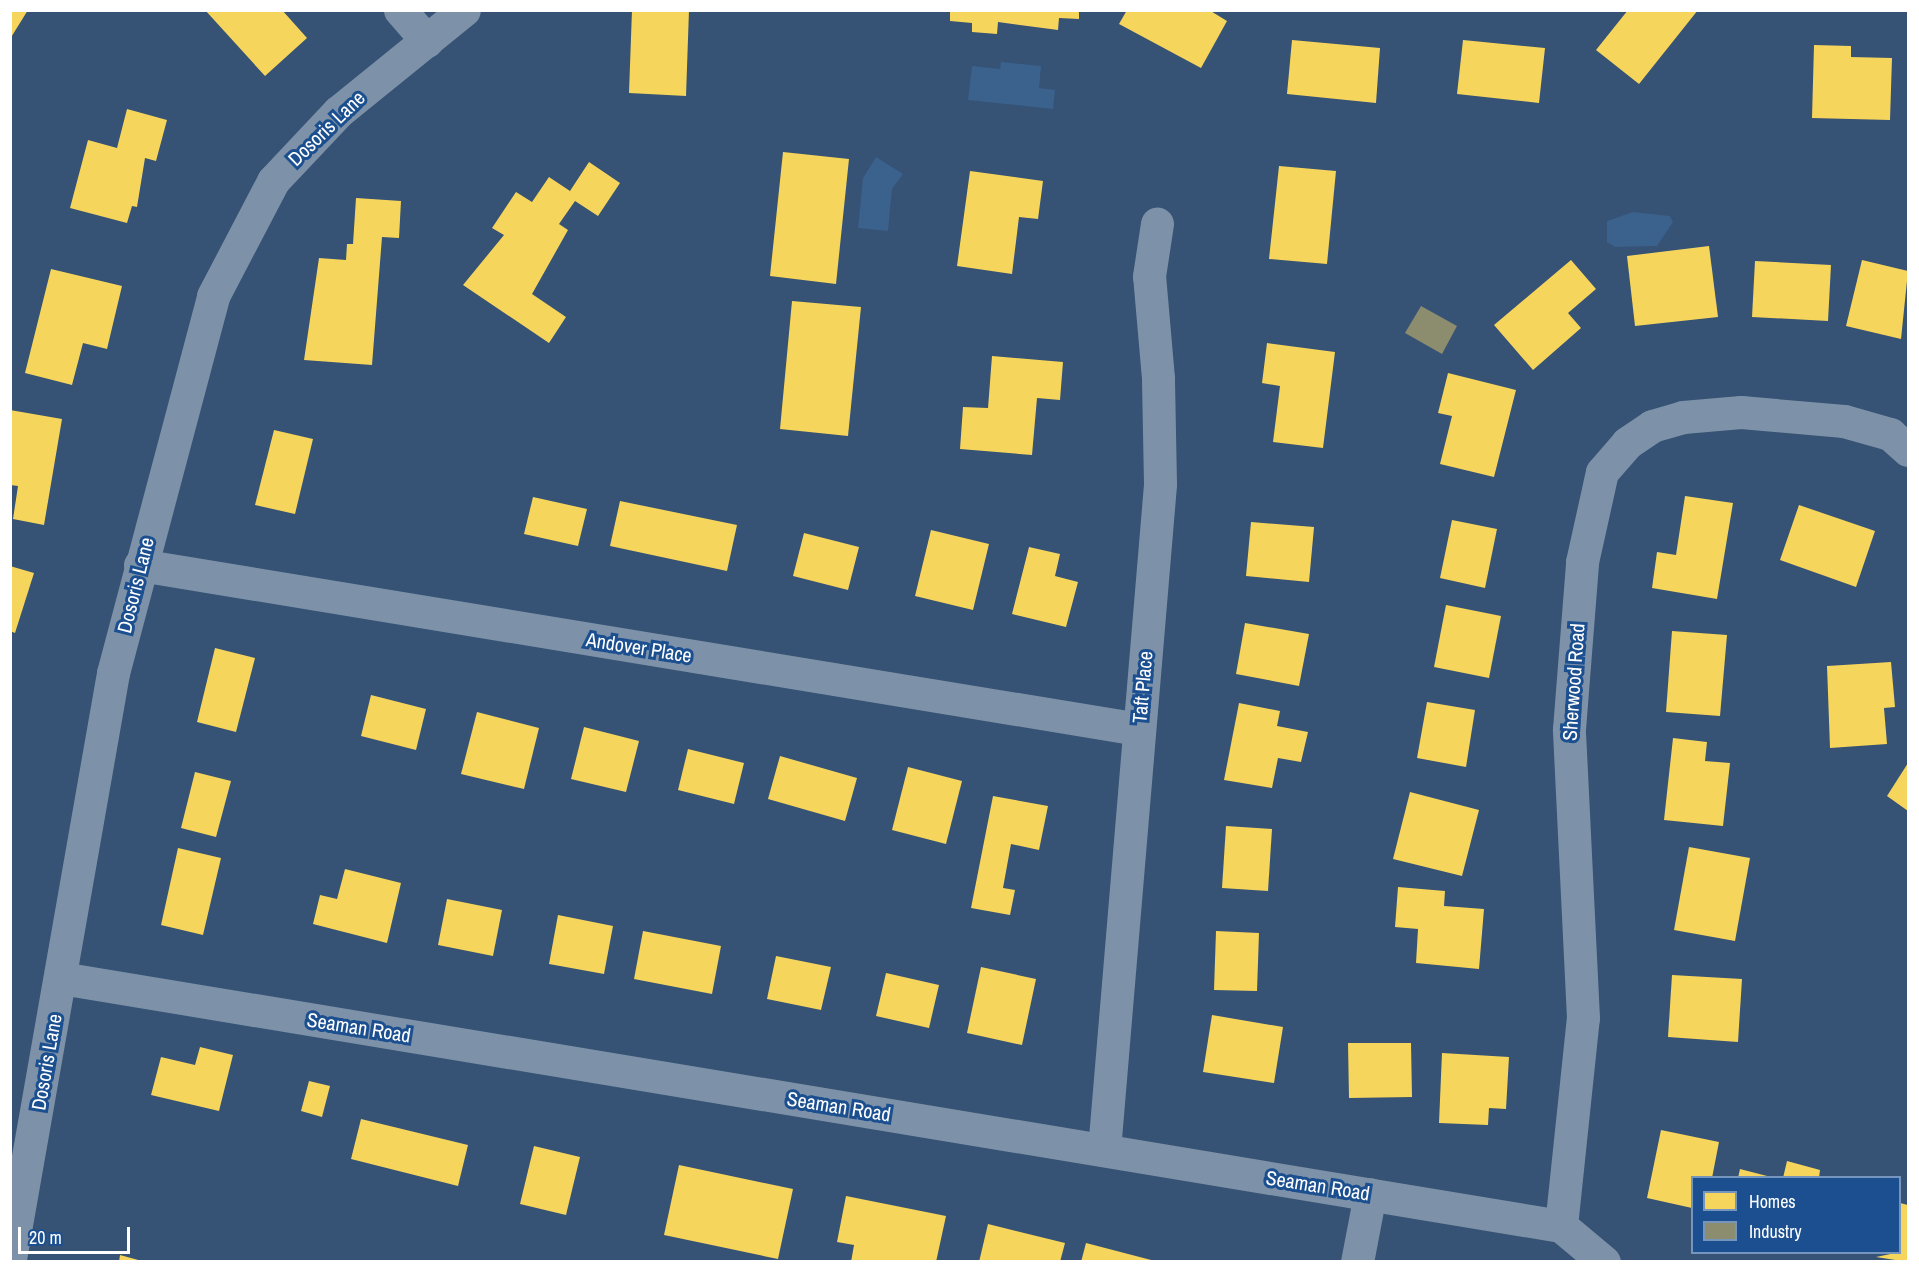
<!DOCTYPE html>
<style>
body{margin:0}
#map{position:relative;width:1919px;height:1272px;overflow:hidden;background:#365274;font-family:"Archivo Narrow",sans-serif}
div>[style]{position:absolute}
.water>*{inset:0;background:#3b618d}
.homes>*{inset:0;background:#f6d55c}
.industry>*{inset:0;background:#8c8c6e}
.minor>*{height:33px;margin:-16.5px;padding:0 16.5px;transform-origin:16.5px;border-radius:16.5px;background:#7d92a8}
span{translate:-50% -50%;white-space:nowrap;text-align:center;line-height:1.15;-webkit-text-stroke:6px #1b4f8f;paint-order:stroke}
.street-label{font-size:20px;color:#fff}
.frame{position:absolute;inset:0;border:12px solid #fff;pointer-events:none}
.legend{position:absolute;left:1691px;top:1176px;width:210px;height:78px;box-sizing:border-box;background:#1b4f8f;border:2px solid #7695bc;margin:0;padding:8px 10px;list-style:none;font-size:18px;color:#fff}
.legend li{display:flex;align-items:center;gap:12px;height:30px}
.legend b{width:30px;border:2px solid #7695bc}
.scale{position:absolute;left:18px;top:1227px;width:112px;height:27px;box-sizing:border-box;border:3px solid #fff;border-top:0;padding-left:8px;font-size:18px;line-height:21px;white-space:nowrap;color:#fff;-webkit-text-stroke:4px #1b4f8f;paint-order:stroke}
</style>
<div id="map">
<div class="water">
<i style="clip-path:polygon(1001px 62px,1041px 66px,1039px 88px,1055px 90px,1053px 109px,968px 100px,972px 66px,1000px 69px)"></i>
<i style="clip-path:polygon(876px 157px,903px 174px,892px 189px,888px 231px,858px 228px,863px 178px)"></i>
<i style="clip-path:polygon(1633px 212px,1670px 216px,1673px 222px,1657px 246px,1615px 247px,1607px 242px,1607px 221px)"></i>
</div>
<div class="homes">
<i style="clip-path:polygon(10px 10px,28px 10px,10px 39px)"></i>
<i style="clip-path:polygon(205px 10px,282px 10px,307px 38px,265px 76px)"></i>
<i style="clip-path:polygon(632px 10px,689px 10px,686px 96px,629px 93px)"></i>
<i style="clip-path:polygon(950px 10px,1079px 10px,1079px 19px,1059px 18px,1058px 30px,998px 22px,997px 34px,972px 32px,972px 23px,950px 21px)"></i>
<i style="clip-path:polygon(1127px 10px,1209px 10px,1227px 21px,1201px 68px,1119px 24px)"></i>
<i style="clip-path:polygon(1628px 10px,1698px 10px,1639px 84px,1596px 50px)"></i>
<i style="clip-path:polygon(1292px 40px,1380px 48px,1376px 103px,1287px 94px)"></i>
<i style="clip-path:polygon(1463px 40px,1545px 48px,1539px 103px,1457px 94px)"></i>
<i style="clip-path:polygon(1814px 45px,1851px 46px,1851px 57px,1892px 58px,1890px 120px,1812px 118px)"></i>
<i style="clip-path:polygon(127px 109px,167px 120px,156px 161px,145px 158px,137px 207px,132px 206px,127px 223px,70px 208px,88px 140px,117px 148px)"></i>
<i style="clip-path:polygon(783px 152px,849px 159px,836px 284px,770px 276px)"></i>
<i style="clip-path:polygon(589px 162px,620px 183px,598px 216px,575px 201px,559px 224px,568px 230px,532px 294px,566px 317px,549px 343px,463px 285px,504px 235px,492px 228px,516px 192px,532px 202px,549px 177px,570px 191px)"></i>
<i style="clip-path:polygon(1279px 166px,1336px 171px,1327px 264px,1269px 259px)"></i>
<i style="clip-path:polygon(970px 171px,1043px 181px,1038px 219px,1019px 217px,1012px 274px,957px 266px)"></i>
<i style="clip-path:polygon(356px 198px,401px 201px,399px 238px,382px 237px,372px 365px,304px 360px,319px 258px,346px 260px,347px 244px,353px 244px)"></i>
<i style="clip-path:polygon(1709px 246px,1718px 317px,1635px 326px,1627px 256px)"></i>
<i style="clip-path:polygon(1571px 260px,1596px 289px,1568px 313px,1581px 328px,1533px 370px,1494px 325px)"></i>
<i style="clip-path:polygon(1862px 260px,1908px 271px,1901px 339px,1846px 326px)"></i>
<i style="clip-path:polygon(1755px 261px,1831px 265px,1828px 321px,1752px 317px)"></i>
<i style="clip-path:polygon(51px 269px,122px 286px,107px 349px,83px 343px,72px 385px,25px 373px)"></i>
<i style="clip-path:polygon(792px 301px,861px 307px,848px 436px,780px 429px)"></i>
<i style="clip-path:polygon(1267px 343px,1335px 352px,1323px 448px,1273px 442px,1280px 386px,1262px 383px)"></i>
<i style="clip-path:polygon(992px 356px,1063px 362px,1060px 400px,1037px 398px,1032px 455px,960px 449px,963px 407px,988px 408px)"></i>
<i style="clip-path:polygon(1448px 373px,1516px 390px,1494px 477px,1440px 464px,1452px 416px,1438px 413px)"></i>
<i style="clip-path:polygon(10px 410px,62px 419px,44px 525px,13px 519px,18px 486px,10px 485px)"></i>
<i style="clip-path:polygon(274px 430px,313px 439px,295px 514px,255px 505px)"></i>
<i style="clip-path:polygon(1685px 496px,1733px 503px,1717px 599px,1652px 588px,1657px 552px,1676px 555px)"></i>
<i style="clip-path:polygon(533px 497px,587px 509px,578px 546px,524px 534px)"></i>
<i style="clip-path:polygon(620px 501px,737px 525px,727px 571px,610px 546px)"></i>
<i style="clip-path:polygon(1799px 505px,1875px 531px,1856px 587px,1780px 560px)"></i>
<i style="clip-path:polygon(1452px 520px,1497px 529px,1485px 588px,1440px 578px)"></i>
<i style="clip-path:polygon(1251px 522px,1314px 527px,1309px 582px,1246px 576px)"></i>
<i style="clip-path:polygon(931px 530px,989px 544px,973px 610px,915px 596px)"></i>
<i style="clip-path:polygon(804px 533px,859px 547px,848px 590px,793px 576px)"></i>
<i style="clip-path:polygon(1029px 547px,1060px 554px,1055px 576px,1078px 582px,1066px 627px,1012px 614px)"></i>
<i style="clip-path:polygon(10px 566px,34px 573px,15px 633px,10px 631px)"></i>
<i style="clip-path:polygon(1446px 605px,1501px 616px,1489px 678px,1434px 667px)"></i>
<i style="clip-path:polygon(1245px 623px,1309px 634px,1299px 686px,1236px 674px)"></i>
<i style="clip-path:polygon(1672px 631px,1727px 635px,1720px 716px,1666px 712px)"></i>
<i style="clip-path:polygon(215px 648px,255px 658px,236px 732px,197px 722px)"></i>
<i style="clip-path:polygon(1891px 662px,1895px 707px,1884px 708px,1887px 744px,1830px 748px,1827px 666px)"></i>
<i style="clip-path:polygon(371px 695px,426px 709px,416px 750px,361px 736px)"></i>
<i style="clip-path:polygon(1427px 702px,1475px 710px,1466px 767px,1417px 758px)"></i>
<i style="clip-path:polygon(1239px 703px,1280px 711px,1277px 726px,1308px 732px,1301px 762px,1278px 758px,1272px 788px,1224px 780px)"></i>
<i style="clip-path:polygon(477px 712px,539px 728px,524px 789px,461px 774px)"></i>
<i style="clip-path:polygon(584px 727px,639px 741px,626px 792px,571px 779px)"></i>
<i style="clip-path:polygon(1673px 738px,1707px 742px,1705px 761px,1730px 763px,1723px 826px,1664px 820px)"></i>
<i style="clip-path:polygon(688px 749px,744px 763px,734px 804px,678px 790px)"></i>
<i style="clip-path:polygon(780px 756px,857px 778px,845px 821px,768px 799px)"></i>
<i style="clip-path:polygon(1908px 763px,1908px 811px,1887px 796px)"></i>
<i style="clip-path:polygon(908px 767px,962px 781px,946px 844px,892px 830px)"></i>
<i style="clip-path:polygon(195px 772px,231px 781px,216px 837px,181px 828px)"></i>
<i style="clip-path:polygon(1410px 792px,1479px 810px,1462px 876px,1393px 859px)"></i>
<i style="clip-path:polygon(993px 796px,1048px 806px,1039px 850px,1011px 844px,1003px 888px,1015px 890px,1010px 915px,971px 908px)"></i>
<i style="clip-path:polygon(1226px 826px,1272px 829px,1268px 891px,1222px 888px)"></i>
<i style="clip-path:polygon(1689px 847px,1750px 858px,1735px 941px,1674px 930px)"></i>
<i style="clip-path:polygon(178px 848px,221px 858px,203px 935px,161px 925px)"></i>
<i style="clip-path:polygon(345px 869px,401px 883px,387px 943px,313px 924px,320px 895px,337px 899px)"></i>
<i style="clip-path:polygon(1398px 887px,1445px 891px,1444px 906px,1484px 909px,1479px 969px,1416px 963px,1418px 929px,1395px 927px)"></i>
<i style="clip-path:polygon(447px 899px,502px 910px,493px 956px,438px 945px)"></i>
<i style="clip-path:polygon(558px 915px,613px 926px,604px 974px,549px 964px)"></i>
<i style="clip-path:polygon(643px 931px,721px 946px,712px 994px,634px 979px)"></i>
<i style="clip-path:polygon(1216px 931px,1259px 933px,1257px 991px,1214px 990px)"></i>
<i style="clip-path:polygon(776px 956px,831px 967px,821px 1010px,767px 999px)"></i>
<i style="clip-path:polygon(981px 967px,1036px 979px,1022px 1045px,967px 1033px)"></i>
<i style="clip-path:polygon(886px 973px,939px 985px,929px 1028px,876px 1016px)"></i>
<i style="clip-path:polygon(1672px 975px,1742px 979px,1738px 1042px,1668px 1037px)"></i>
<i style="clip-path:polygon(1212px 1015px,1283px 1027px,1274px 1083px,1203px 1072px)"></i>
<i style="clip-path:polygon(1348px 1043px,1411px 1043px,1412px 1097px,1349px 1098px)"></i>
<i style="clip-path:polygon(200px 1047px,233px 1055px,219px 1111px,151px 1095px,161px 1057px,195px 1065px)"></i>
<i style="clip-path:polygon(1442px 1053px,1509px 1057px,1506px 1109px,1489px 1108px,1488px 1125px,1439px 1123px)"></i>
<i style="clip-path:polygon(309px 1081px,330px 1086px,322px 1117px,301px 1111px)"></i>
<i style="clip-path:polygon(361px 1119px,468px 1145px,458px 1186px,351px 1159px)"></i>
<i style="clip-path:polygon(1661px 1130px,1719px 1142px,1712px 1178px,1692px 1178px,1692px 1208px,1647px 1198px)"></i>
<i style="clip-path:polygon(534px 1146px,580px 1157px,566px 1215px,520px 1204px)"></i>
<i style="clip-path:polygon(1787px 1161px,1820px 1170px,1819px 1178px,1783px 1178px)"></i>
<i style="clip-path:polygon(679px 1165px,793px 1189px,778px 1259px,664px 1235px)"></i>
<i style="clip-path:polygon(1740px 1169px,1771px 1177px,1771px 1178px,1738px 1178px)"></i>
<i style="clip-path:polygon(846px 1196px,946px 1216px,936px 1262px,851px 1262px,854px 1245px,837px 1242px)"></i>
<i style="clip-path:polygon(1900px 1203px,1908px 1205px,1908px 1262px,1876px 1257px,1900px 1252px)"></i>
<i style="clip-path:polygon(988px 1224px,1065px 1243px,1060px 1262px,979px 1262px)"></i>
<i style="clip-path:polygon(1086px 1243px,1155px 1261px,1155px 1262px,1081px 1262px)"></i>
<i style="clip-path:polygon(120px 1255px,142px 1261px,142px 1262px,119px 1262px)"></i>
</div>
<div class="industry">
<i style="clip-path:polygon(1421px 306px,1457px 326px,1442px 354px,1405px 333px)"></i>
</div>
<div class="minor">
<i style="left:400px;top:10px;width:41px;rotate:48.9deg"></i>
<i style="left:140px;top:565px;width:1011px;rotate:9.33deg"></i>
<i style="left:61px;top:978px;width:1520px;rotate:9.39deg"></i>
<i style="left:1561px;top:1226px;width:56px;rotate:39.9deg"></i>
<i style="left:1104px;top:1150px;width:668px;rotate:-85.19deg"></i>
<i style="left:1160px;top:484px;width:106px;rotate:-91.1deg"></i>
<i style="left:1158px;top:378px;width:102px;rotate:-95deg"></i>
<i style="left:1149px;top:276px;width:53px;rotate:-81.3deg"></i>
<i style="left:1561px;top:1226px;width:209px;rotate:-84deg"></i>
<i style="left:1583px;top:1018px;width:289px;rotate:-92.8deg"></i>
<i style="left:1569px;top:729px;width:168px;rotate:-85.5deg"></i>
<i style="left:1582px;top:562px;width:92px;rotate:-77.5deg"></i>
<i style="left:1602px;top:472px;width:38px;rotate:-49deg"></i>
<i style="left:1627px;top:443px;width:30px;rotate:-34deg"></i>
<i style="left:1652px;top:426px;width:32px;rotate:-16deg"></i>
<i style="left:1683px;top:417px;width:58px;rotate:-4.9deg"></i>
<i style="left:1741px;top:412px;width:103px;rotate:5deg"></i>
<i style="left:1844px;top:421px;width:48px;rotate:15.8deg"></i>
<i style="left:1890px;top:434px;width:24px;rotate:42deg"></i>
<i style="left:10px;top:1259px;width:595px;rotate:-80.03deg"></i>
<i style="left:113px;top:673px;width:390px;rotate:-75.1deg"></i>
<i style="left:213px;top:296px;width:130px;rotate:-62.4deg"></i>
<i style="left:273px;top:181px;width:95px;rotate:-46.7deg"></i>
<i style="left:338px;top:112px;width:162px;rotate:-39deg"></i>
<i style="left:1357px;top:1262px;width:69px;rotate:-79.2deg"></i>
</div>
<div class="street-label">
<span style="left:326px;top:128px;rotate:-44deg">Dosoris Lane</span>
<span style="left:135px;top:585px;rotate:-76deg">Dosoris Lane</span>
<span style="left:639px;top:647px;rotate:9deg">Andover Place</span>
<span style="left:1573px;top:682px;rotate:-86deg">Sherwood Road</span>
<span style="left:1142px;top:687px;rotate:-85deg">Taft Place</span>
<span style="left:359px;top:1027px;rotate:9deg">Seaman Road</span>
<span style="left:46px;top:1062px;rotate:-80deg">Dosoris Lane</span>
<span style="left:839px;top:1106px;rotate:9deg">Seaman Road</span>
<span style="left:1318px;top:1185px;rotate:9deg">Seaman Road</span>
</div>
<div class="frame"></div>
<ul class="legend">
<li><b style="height:16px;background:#f6d55c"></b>Homes</li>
<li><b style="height:16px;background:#8c8c6e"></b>Industry</li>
</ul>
<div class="scale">20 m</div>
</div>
